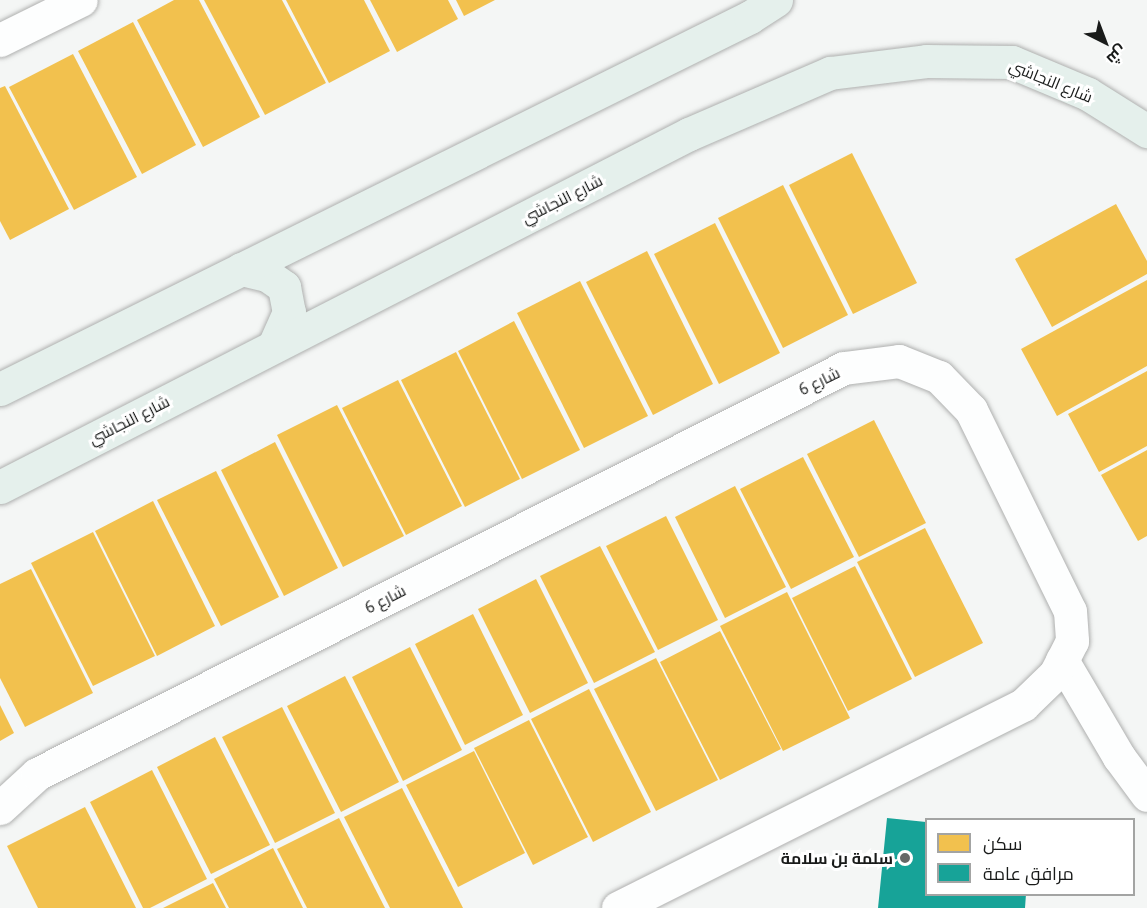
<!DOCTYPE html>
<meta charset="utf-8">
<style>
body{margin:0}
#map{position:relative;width:1147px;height:908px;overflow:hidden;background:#f4f6f5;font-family:Ubuntu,Cairo,sans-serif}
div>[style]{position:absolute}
.homes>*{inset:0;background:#f2c14e}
.public>*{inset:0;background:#17a398}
.roads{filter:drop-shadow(0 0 2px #afb0af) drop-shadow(0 0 2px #afb0af)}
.minor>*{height:33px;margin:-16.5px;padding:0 16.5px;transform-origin:16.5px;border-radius:16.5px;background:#fdfefe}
.major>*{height:33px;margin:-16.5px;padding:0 16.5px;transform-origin:16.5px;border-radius:16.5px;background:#e5f0ec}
.dots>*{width:16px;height:16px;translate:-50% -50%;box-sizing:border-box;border:3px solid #fff;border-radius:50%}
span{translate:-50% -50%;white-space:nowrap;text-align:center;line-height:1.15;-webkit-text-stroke:6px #fff;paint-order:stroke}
.street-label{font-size:16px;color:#191b1a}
.poi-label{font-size:16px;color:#191b1a;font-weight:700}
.right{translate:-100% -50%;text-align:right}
.legend{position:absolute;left:925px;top:818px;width:210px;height:78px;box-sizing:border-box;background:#fff;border:2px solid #a3a4a3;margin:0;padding:8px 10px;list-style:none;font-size:18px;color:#191b1a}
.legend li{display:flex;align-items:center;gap:12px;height:30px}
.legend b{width:30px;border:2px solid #a3a4a3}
.north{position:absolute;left:1075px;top:12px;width:60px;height:60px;-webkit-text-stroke:4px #fff;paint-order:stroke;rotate:138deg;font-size:16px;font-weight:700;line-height:24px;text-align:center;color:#191b1a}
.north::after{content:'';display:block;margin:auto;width:21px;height:27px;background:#191b1a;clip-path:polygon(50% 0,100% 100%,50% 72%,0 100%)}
</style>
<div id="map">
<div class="homes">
<i style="clip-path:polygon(174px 0,199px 0,260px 117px,203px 147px,137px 20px)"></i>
<i style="clip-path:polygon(204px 0,282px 0,326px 83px,265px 115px)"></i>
<i style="clip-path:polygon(286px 0,364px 0,390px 51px,329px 83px)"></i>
<i style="clip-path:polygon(370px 0,448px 0,458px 19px,397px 52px)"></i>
<i style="clip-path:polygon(456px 0,495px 0,464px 16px)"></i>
<i style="clip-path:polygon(133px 22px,196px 145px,142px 174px,78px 51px)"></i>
<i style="clip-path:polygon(73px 54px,137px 177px,74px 210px,9px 87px)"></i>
<i style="clip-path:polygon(5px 86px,69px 209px,10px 240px,0 221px,0 88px)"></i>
<i style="clip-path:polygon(852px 153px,917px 283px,853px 314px,789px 185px)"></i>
<i style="clip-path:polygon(783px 185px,848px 315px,783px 348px,718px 218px)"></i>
<i style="clip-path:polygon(1116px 204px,1147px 261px,1147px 274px,1052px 327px,1015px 259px)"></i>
<i style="clip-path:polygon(715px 223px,780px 353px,719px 384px,654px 254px)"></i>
<i style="clip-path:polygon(647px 251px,713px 384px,653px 415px,586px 282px)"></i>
<i style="clip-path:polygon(1147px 280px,1147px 366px,1057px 416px,1021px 349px)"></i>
<i style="clip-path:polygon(580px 281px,648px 416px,584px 448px,517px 313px)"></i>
<i style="clip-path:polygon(514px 321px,580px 450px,522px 479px,458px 351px)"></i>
<i style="clip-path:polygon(456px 352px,520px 479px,465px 507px,401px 380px)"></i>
<i style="clip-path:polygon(1147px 371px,1147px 446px,1099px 472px,1068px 414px)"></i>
<i style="clip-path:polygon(398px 380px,462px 506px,406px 535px,342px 408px)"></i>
<i style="clip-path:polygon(337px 405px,404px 536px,343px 567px,277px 435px)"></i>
<i style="clip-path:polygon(874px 420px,926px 523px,859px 557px,807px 454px)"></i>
<i style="clip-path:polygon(275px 442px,338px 568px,284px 596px,221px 470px)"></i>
<i style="clip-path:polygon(1147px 450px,1147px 536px,1138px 541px,1101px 475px)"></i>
<i style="clip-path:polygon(803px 457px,854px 557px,791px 589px,740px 489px)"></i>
<i style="clip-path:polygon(216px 471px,279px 597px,221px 626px,157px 500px)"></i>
<i style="clip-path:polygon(735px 486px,786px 587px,725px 618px,675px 517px)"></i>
<i style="clip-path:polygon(153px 501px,215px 626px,157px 656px,95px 531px)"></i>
<i style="clip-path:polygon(666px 516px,718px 620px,658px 650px,606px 546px)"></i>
<i style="clip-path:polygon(925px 528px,983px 643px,915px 677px,857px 562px)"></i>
<i style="clip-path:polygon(93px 532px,155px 656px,93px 686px,31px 563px)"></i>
<i style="clip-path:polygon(600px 546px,655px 652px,594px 683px,540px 576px)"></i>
<i style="clip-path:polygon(855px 566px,912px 679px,848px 711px,792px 598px)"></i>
<i style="clip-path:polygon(31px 569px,93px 693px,25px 727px,0 678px,0 584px)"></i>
<i style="clip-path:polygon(536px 579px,588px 683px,530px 713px,478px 609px)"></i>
<i style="clip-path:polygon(787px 592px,850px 718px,783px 751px,720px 626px)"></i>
<i style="clip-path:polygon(473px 614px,523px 715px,465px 745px,415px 644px)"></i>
<i style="clip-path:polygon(720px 631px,781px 749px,720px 780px,660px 662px)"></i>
<i style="clip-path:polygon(410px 647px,462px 750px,403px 781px,352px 677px)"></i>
<i style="clip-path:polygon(656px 658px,718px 780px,656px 811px,594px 689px)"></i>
<i style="clip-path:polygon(345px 676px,399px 782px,341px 812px,287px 706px)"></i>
<i style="clip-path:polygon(589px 689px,651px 812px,593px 842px,531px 719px)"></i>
<i style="clip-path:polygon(0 705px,14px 733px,0 741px)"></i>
<i style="clip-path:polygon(282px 707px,335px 813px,275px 843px,222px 737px)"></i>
<i style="clip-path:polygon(529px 720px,588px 837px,533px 865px,474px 748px)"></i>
<i style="clip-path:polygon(215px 737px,270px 845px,211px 874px,157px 767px)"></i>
<i style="clip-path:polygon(474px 751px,525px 853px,458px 887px,406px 785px)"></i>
<i style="clip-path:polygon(152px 770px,207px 879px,150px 908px,143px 908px,90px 802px)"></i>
<i style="clip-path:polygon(402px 788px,463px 908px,390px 908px,344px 817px)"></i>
<i style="clip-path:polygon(85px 807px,136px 908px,38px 908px,7px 846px)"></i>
<i style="clip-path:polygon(339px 818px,385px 908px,307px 908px,277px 849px)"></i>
<i style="clip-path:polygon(273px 848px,303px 908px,229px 908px,214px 879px)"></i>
<i style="clip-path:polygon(213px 883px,226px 908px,163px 908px)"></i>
</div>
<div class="public">
<i style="clip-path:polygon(887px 818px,926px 822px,926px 894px,1026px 894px,1025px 908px,878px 908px)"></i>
</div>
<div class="roads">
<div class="minor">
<i style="left:0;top:40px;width:90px;rotate:-26.3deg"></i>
<i style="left:1062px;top:660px;width:113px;rotate:59.6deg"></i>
<i style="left:1119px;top:757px;width:47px;rotate:53.6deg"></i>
<i style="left:0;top:808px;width:50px;rotate:-42.6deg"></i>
<i style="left:37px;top:774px;width:903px;rotate:-26.71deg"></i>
<i style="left:844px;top:368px;width:55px;rotate:-7.3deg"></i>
<i style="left:899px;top:361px;width:43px;rotate:21.8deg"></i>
<i style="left:939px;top:377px;width:46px;rotate:45.9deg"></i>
<i style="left:971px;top:410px;width:224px;rotate:63.8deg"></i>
<i style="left:1070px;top:611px;width:30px;rotate:86deg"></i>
<i style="left:1072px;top:641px;width:36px;rotate:117deg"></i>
<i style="left:1056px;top:673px;width:46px;rotate:135.9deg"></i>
<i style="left:1023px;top:705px;width:453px;rotate:153.4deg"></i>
</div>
<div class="major">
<i style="left:241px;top:269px;width:27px;rotate:13deg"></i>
<i style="left:267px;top:275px;width:21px;rotate:35deg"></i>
<i style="left:284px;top:287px;width:25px;rotate:79deg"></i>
<i style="left:289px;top:312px;width:37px;rotate:114deg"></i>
<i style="left:0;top:389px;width:837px;rotate:-26.38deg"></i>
<i style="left:750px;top:17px;width:31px;rotate:-33deg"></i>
<i style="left:0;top:487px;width:774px;rotate:-27.13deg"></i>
<i style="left:689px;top:134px;width:154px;rotate:-23.4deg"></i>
<i style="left:830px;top:73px;width:97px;rotate:-7.1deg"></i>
<i style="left:926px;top:61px;width:86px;rotate:0.7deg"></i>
<i style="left:1012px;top:62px;width:82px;rotate:22.8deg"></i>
<i style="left:1088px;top:94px;width:70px;rotate:32.1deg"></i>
</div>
</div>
<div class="dots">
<i style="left:905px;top:858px;background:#666867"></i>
</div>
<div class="street-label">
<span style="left:1051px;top:81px;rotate:22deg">شارع النجاشي</span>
<span style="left:562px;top:199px;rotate:-27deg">شارع النجاشي</span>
<span style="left:819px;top:381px;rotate:-26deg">شارع 6</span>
<span style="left:129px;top:420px;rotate:-27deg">شارع النجاشي</span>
<span style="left:385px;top:599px;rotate:-27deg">شارع 6</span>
</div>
<div class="poi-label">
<span class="right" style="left:893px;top:858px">سلمة بن سلامة</span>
</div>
<ul class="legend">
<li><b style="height:16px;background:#f2c14e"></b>سكن</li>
<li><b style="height:16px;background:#17a398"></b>مرافق عامة</li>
</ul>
<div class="north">ش</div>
</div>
